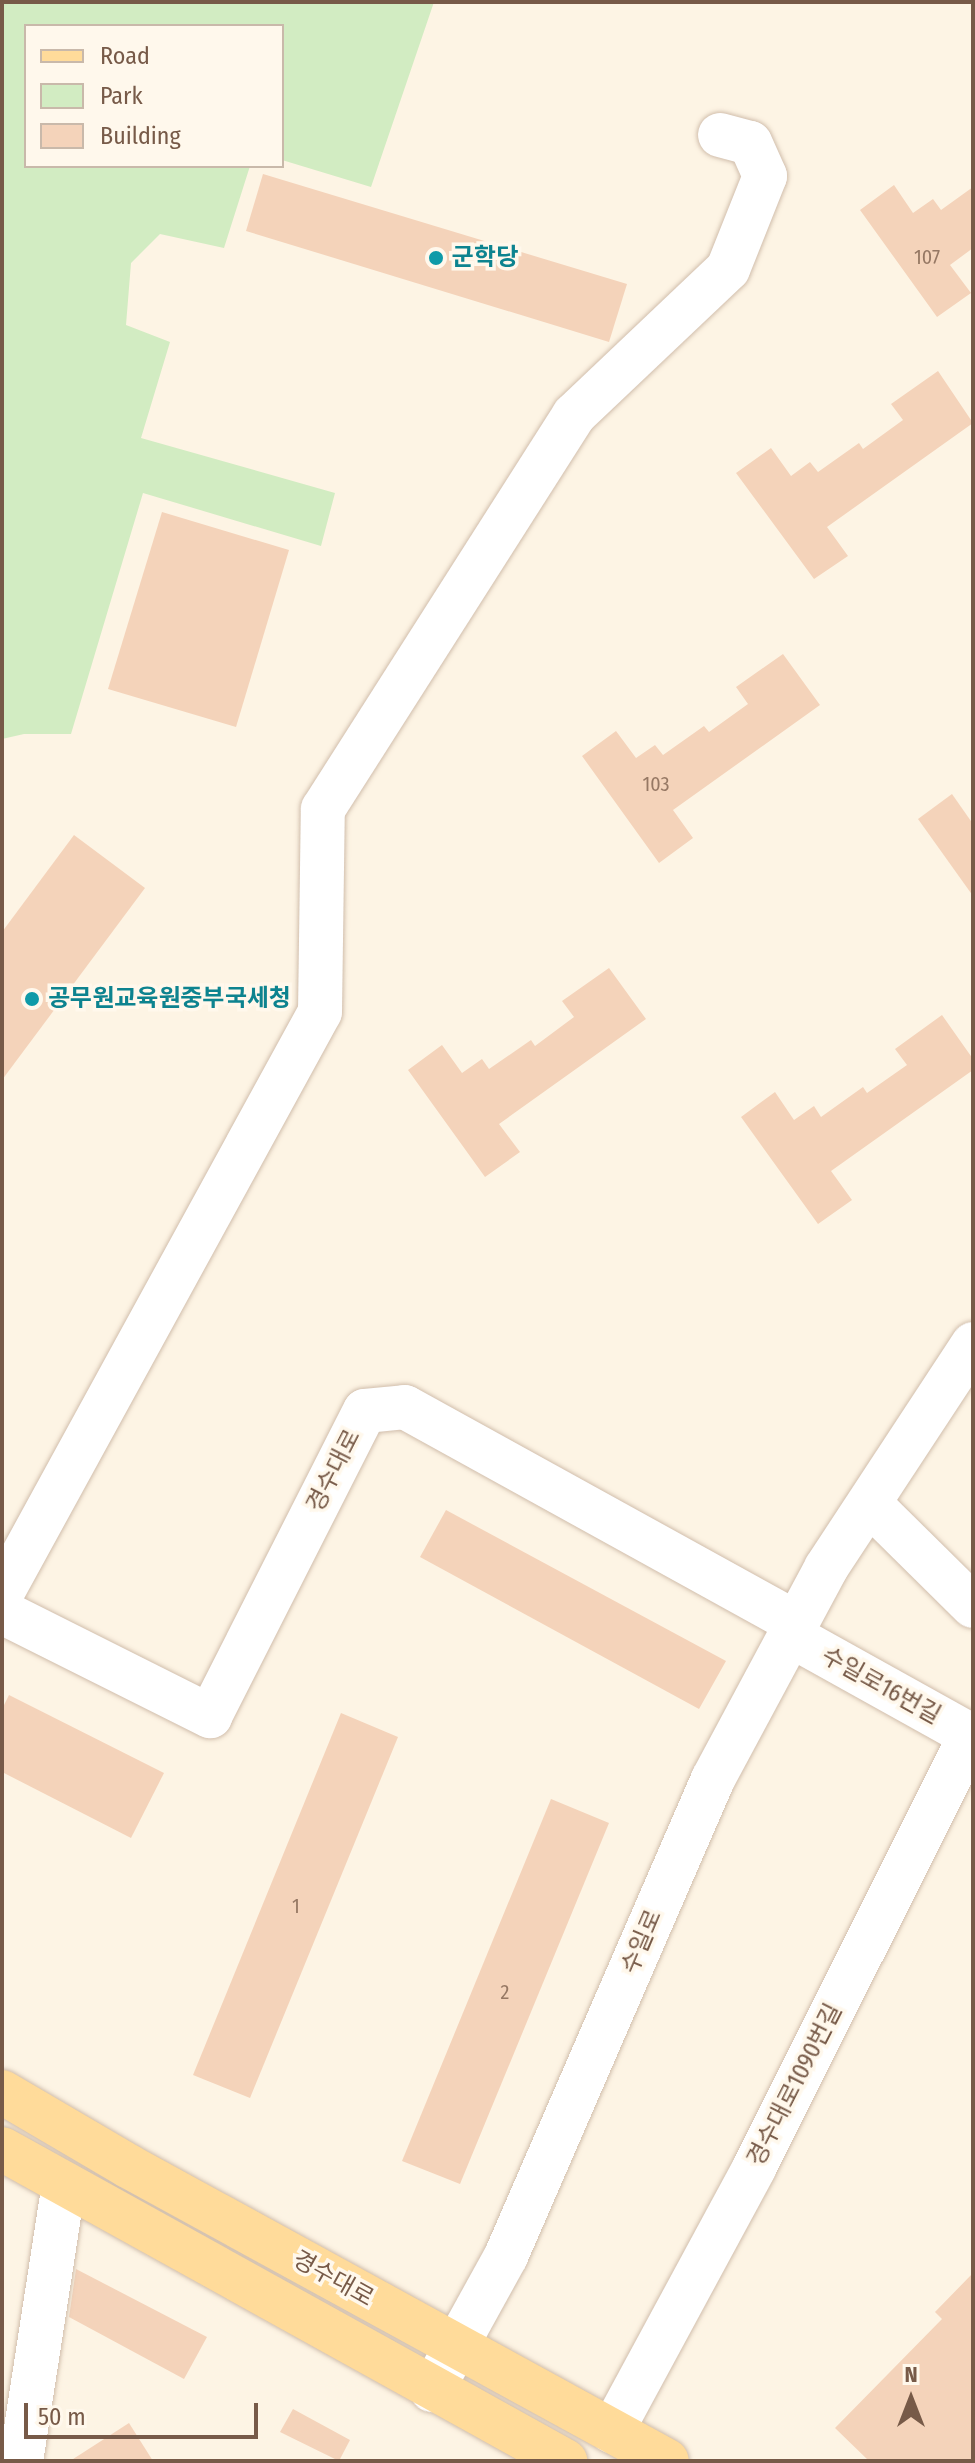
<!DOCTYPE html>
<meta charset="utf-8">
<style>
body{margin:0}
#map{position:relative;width:975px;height:2463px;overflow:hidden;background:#fdf4e4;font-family:"Fira Sans Condensed","Noto Sans KR",sans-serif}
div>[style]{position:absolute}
.green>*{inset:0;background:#d2ecc2}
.building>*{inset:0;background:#f4d3ba}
.roads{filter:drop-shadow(0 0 2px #d1beac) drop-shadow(0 0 2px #d1beac)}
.minor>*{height:44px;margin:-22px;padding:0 22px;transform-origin:22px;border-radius:22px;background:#fff}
.major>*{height:44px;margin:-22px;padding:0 22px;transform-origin:22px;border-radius:22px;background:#ffdb9a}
.dots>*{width:22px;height:22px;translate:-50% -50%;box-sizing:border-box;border:4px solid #fff8ec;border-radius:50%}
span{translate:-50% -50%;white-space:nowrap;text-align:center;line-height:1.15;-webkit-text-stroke:7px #fff8ec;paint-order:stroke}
.number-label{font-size:20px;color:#967864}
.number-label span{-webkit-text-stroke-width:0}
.culture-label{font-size:24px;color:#0d838f;font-weight:700}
.left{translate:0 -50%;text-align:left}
.street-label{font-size:24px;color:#775a48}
.frame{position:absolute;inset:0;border:4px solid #775a48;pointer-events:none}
.legend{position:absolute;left:24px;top:24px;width:260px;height:144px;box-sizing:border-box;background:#fff8ec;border:2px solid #c9b9aa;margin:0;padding:10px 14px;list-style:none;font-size:24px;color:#775a48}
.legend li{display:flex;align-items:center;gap:16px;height:40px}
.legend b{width:40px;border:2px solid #c9b9aa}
.north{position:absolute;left:871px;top:2359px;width:80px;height:80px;-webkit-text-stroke:6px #fff8ec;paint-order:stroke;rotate:0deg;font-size:22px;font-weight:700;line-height:32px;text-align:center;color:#775a48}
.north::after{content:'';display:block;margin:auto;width:28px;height:36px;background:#775a48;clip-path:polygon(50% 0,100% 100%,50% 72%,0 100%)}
.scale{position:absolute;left:24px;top:2403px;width:234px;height:36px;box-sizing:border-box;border:4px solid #775a48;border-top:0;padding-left:10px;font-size:24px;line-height:28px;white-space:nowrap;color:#775a48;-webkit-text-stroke:6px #fff8ec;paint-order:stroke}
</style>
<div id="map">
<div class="green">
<i style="clip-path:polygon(2px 2px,434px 2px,371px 187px,282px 160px,282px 26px,26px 26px,26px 166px,250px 166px,224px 248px,160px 234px,131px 263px,126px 325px,170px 342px,141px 438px,335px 493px,321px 546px,143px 493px,71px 734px,24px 734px,2px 739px)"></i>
</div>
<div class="building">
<i style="clip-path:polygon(263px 174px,627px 284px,609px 342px,246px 231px)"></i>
<i style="clip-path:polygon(894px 185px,913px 213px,933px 199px,941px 210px,973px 187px,973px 248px,950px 265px,971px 293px,937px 317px,860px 210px)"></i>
<i style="clip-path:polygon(938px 371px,973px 423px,827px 527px,848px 556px,814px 579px,736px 473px,771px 448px,791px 476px,810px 462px,818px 472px,859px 443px,863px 449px,903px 420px,891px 404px)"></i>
<i style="clip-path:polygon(162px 512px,289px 550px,236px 727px,108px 689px)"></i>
<i style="clip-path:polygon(783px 654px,820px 705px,673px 810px,693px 838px,659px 863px,582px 756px,616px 731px,636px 758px,655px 745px,663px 755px,704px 726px,709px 732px,748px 704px,736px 687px)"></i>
<i style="clip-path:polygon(952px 794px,973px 824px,973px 896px,918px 819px)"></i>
<i style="clip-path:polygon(74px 835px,145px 888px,2px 1080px,2px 932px)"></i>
<i style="clip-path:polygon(609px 968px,646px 1019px,499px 1124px,520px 1152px,485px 1177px,408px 1070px,442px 1045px,462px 1073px,482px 1059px,489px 1069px,531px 1040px,535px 1046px,574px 1017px,562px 1001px)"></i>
<i style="clip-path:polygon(942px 1015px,973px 1059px,973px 1070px,831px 1171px,852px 1200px,818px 1224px,741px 1117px,775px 1092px,794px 1120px,814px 1106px,821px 1117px,863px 1087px,867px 1093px,907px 1065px,895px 1049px)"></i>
<i style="clip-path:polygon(446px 1510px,726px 1661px,699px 1709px,420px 1557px)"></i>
<i style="clip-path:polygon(9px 1695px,164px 1773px,131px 1838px,2px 1772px,2px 1709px)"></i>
<i style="clip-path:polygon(341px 1713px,398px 1737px,250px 2098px,193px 2075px)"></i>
<i style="clip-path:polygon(551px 1799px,609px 1823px,460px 2184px,402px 2161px)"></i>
<i style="clip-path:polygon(76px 2269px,207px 2337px,184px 2379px,69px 2317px)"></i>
<i style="clip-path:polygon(973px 2273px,973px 2461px,869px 2461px,835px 2428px,942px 2319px,935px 2312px)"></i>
<i style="clip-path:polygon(293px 2409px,350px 2440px,339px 2461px,280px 2432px)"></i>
<i style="clip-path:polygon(129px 2423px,153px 2461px,70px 2461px)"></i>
</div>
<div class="roads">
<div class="minor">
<i style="left:870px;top:1504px;width:145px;rotate:44.7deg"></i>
<i style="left:2px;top:1593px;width:662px;rotate:-61.31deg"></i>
<i style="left:320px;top:1012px;width:203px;rotate:-89.2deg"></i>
<i style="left:323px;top:809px;width:467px;rotate:-57.5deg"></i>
<i style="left:574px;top:415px;width:212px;rotate:-43.5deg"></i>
<i style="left:728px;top:269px;width:100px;rotate:-68.3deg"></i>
<i style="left:765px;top:176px;width:36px;rotate:-114deg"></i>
<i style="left:750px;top:143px;width:31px;rotate:-165deg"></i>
<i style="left:2px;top:1612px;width:233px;rotate:26.6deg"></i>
<i style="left:210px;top:1716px;width:342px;rotate:-63.1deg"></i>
<i style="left:365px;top:1411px;width:40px;rotate:-5.7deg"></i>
<i style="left:405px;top:1407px;width:448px;rotate:28.9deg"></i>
<i style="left:790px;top:1635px;width:210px;rotate:29.1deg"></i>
<i style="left:432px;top:2390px;width:153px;rotate:-61.1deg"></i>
<i style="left:506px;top:2256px;width:520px;rotate:-66.54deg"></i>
<i style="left:713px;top:1779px;width:239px;rotate:-61.8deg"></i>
<i style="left:826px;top:1568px;width:268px;rotate:-56.7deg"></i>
<i style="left:612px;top:2431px;width:299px;rotate:-61.6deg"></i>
<i style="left:754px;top:2168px;width:483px;rotate:-63.4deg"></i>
<i style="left:21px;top:2461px;width:280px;rotate:-81.2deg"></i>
</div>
<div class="major">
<i style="left:2px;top:2092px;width:146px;rotate:30.4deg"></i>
<i style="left:128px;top:2166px;width:614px;rotate:28.69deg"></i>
<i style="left:2px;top:2149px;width:644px;rotate:28.99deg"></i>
</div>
</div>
<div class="dots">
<i style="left:436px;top:258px;background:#0f9aa8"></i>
<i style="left:32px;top:999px;background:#0f9aa8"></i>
</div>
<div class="number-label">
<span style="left:927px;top:257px">107</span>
<span style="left:656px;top:784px">103</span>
<span style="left:296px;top:1906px">1</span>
<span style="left:505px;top:1992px">2</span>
</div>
<div class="culture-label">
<span class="left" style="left:452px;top:258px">군학당</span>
<span class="left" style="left:48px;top:999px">공무원교육원중부국세청</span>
</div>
<div class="street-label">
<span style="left:334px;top:1471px;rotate:-63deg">경수대로</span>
<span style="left:881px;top:1686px;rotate:29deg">수일로16번길</span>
<span style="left:642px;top:1942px;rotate:-67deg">수일로</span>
<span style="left:795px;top:2085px;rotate:-63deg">경수대로1090번길</span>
<span style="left:333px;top:2279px;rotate:29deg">경수대로</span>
</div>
<div class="frame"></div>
<ul class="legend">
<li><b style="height:10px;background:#ffdb9a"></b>Road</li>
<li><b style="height:22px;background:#d2ecc2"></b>Park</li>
<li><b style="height:22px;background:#f4d3ba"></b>Building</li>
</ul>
<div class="north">N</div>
<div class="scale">50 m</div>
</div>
